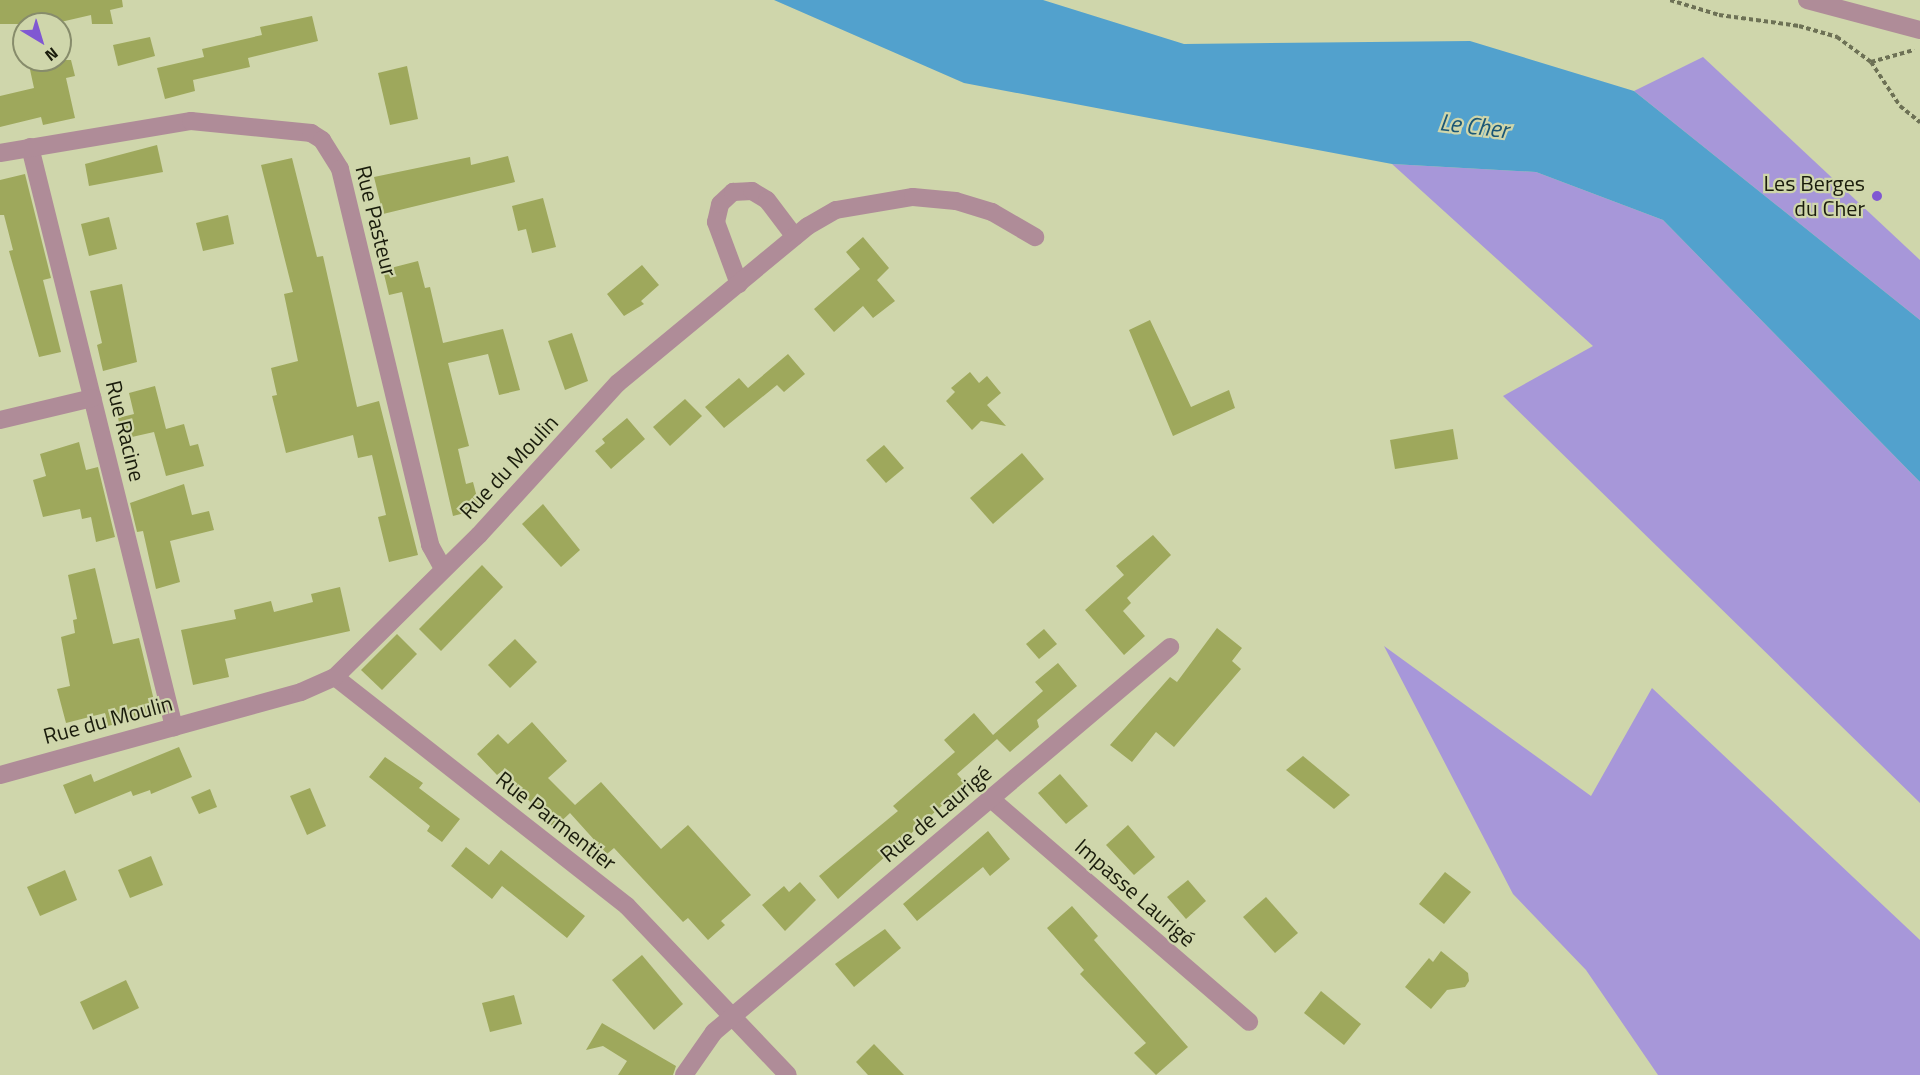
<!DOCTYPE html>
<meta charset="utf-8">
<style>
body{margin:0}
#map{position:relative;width:1920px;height:1075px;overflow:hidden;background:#cfd6ab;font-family:"Titillium Web",sans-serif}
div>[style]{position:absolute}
.green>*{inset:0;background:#a797d9}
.water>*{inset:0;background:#52a1cd}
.building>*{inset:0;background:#9ea85c}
.path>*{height:4px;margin-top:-2px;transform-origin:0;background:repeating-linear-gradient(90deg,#6d7155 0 4.5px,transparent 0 7.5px)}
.minor>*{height:18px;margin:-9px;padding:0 9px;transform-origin:9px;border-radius:9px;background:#af8c98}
.dots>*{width:16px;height:16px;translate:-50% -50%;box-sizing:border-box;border:3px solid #cfd6ab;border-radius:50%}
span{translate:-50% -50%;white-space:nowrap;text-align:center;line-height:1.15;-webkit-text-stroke:4.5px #cfd6ab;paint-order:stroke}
.poi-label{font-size:22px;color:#1a1c0c}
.right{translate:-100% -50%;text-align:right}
.street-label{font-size:22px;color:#1a1c0c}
.water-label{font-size:24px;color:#1b5776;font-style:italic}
.north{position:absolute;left:12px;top:12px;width:60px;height:60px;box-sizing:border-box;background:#cfd6ab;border:2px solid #878c6b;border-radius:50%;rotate:142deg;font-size:16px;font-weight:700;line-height:24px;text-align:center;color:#1a1c0c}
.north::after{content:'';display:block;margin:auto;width:21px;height:27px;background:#8058d2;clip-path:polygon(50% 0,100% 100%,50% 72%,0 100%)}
</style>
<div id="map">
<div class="green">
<i style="clip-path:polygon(1703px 57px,1920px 260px,1920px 320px,1634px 91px)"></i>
<i style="clip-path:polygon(1392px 164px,1536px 172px,1663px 220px,1920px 482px,1920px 803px,1503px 396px,1593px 346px)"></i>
<i style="clip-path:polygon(1384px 646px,1591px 796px,1652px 688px,1920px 940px,1920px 1075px,1658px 1075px,1586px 970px,1513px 894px)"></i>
</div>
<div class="water">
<i style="clip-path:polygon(774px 0,1043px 0,1184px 44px,1470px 41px,1634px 91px,1920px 320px,1920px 482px,1663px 220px,1536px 172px,1392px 164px,964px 83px)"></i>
</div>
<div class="building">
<i style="clip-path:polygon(0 0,122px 0,123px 7px,110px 10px,113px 24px,92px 24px,91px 15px,52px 24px,0 24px)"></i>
<i style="clip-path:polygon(312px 16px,318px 41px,248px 58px,250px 67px,193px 80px,195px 91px,165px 99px,157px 68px,204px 57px,202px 49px,262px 35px,260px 27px)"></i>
<i style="clip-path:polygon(150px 37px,155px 56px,118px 66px,113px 45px)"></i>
<i style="clip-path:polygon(34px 60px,71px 60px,75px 76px,66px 78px,75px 118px,43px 125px,41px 117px,0 127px,0 96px,34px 88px,29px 65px)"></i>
<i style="clip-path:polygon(407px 66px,418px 119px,390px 125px,378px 73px)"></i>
<i style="clip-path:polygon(157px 145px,163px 172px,89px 186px,85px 164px)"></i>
<i style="clip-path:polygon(508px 156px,515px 182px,383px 214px,374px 177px,470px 157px,471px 165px)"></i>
<i style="clip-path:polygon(292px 158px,317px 257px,323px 256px,357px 407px,379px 401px,418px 555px,389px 562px,378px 517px,386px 515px,372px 455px,358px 458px,353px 435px,286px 453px,272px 396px,277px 395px,271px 368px,298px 361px,284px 294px,293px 292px,261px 165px)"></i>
<i style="clip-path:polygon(25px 174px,51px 278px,43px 280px,61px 352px,39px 357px,9px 251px,13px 250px,4px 215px,0 215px,0 180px)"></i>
<i style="clip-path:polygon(543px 198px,556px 247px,532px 253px,526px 229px,518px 231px,512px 206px)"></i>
<i style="clip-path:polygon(228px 215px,234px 244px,203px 251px,196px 223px)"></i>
<i style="clip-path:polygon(109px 217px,117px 249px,89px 256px,81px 224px)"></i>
<i style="clip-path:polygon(863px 237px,889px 268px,877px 280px,895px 301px,873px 318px,863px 306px,834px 332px,814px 309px,860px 269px,846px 252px)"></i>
<i style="clip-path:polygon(418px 261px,425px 288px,430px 287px,443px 343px,503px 329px,520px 390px,499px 395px,488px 354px,448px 363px,469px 446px,458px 449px,466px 484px,473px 482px,480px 509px,453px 516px,402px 292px,389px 295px,383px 270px)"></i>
<i style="clip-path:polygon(642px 265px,659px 285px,641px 301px,644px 304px,624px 316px,607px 294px)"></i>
<i style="clip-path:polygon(122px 284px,137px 362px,103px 371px,97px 345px,102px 343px,90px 291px)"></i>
<i style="clip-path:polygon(1150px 320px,1191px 407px,1229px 390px,1235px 408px,1173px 436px,1129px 330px)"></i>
<i style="clip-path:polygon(572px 333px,588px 381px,565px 390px,548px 341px)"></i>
<i style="clip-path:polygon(788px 354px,805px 374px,784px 392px,777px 385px,724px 428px,705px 407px,739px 378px,748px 388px)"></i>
<i style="clip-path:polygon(970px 372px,979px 383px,987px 376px,1001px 393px,987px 405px,1006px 426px,981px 421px,972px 430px,946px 401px,955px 392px,951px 388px)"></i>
<i style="clip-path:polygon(155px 386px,166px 429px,184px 424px,190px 446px,198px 444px,204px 466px,166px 476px,154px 432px,123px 439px,118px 418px,134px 414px,129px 393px)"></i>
<i style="clip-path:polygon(685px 399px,702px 416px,670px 446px,653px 427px)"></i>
<i style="clip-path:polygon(627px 418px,645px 439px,611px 469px,595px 451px,605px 443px,602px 439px)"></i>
<i style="clip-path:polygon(1453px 429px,1458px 459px,1395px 469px,1390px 440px)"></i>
<i style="clip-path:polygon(79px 442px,86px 470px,98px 467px,115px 537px,96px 542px,91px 517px,82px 519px,80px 509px,43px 517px,33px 480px,46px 476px,40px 454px)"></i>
<i style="clip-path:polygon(884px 445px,904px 468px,886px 483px,866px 460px)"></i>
<i style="clip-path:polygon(1022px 453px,1044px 479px,993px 524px,970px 498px)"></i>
<i style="clip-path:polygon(184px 484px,192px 515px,209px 511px,214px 530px,170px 541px,180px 582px,156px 589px,143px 531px,137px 532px,130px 503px)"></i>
<i style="clip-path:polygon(543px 504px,580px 550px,561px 567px,522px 524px)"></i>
<i style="clip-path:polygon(1153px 535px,1171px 555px,1127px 598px,1131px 603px,1123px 611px,1145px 636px,1124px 655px,1085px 610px,1124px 575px,1116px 566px)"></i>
<i style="clip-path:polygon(482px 565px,503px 587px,441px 651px,419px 629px)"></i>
<i style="clip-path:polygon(95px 568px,113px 644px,139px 638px,157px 713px,108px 726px,105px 713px,66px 723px,57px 689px,70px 686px,61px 637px,75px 633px,73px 620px,77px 619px,68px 575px)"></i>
<i style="clip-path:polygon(340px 587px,350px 631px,225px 659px,229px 677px,193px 685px,181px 630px,236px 619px,234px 610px,271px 601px,274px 612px,313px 602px,311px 594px)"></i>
<i style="clip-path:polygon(1217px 628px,1242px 648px,1232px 661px,1241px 669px,1174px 747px,1156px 732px,1132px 762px,1110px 745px,1170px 677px,1177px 682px)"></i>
<i style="clip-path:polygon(1044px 629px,1057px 644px,1039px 659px,1026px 644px)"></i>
<i style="clip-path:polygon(397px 634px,417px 654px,382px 690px,361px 670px)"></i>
<i style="clip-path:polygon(515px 639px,537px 662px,510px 688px,488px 665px)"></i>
<i style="clip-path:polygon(1058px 663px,1077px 686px,1037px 720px,1039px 727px,1010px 752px,997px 739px,957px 774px,966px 784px,838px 899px,819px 876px,898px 811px,893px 806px,955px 752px,944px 740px,974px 713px,993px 735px,1043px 691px,1035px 682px)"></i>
<i style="clip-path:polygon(532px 722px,567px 761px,548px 778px,575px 805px,601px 782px,661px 849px,688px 825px,751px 895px,721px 921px,725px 925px,708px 940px,688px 918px,683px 922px,614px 848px,607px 854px,570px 813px,554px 828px,502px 771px,497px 775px,477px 754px,498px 734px,508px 744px)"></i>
<i style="clip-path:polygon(179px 747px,192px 777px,151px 794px,150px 790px,133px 796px,131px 791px,75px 814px,63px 785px,91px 774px,94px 782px)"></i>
<i style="clip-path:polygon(1303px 756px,1350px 795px,1334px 809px,1286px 770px)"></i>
<i style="clip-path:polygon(385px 757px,423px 783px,419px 788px,460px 819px,442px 842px,427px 831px,430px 826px,369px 777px)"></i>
<i style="clip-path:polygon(1060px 774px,1088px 806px,1066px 824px,1038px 793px)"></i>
<i style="clip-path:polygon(310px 788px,326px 826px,307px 835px,290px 796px)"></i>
<i style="clip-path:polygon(210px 789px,217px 807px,199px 814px,191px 797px)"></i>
<i style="clip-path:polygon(1128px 825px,1155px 857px,1134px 875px,1106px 845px)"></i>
<i style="clip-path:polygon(988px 831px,1010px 859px,990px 876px,983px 867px,917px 921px,903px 904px)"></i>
<i style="clip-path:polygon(466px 847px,489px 865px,501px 850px,585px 916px,567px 938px,502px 886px,492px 899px,451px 866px)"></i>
<i style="clip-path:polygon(151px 856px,163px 885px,130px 898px,118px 870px)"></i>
<i style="clip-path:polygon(65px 870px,77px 900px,40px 916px,27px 887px)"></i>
<i style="clip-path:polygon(1445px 872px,1471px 892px,1444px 924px,1419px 904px)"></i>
<i style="clip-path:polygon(1188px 880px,1206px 901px,1186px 919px,1167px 897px)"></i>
<i style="clip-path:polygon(800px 882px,816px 900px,785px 931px,762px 905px,784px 886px,789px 892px)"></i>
<i style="clip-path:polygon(1266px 897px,1298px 933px,1275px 953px,1243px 917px)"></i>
<i style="clip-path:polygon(1072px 906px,1098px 936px,1094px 940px,1188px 1047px,1156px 1075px,1134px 1053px,1146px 1043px,1080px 974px,1084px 970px,1047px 928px)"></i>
<i style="clip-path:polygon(885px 929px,901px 948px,854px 987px,835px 964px)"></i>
<i style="clip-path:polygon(1441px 951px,1468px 973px,1469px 981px,1465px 987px,1447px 990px,1431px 1009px,1405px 987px,1429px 958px,1433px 962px)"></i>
<i style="clip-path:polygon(642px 955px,683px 1004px,654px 1030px,612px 980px)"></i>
<i style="clip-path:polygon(126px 980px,139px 1008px,93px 1030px,80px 1002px)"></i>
<i style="clip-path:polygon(1321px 991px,1361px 1024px,1344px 1045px,1304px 1013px)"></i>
<i style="clip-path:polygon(514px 995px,522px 1024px,490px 1032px,482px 1003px)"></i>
<i style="clip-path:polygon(602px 1023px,676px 1066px,673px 1075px,618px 1075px,627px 1061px,603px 1046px,586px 1050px)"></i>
<i style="clip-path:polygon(874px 1044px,904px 1075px,868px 1075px,856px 1062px)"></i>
</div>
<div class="path">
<i style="left:1670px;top:0;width:51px;rotate:17deg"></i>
<i style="left:1719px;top:15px;width:81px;rotate:7.8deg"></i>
<i style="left:1799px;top:26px;width:40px;rotate:16deg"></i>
<i style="left:1837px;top:37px;width:42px;rotate:36.3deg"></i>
<i style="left:1871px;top:62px;width:53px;rotate:56.6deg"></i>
<i style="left:1900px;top:106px;width:26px;rotate:39deg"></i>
<i style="left:1871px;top:62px;width:45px;rotate:-15.6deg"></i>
</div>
<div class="minor">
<i style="left:1807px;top:0;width:117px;rotate:14.9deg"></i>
<i style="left:30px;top:147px;width:598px;rotate:76.06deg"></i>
<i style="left:0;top:153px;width:194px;rotate:-9.5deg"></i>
<i style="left:191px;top:121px;width:121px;rotate:5.7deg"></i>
<i style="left:311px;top:133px;width:13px;rotate:32deg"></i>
<i style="left:322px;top:140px;width:34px;rotate:58deg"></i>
<i style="left:340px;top:169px;width:387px;rotate:76.5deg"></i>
<i style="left:430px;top:545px;width:26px;rotate:61deg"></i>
<i style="left:739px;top:284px;width:66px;rotate:-110.4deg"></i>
<i style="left:716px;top:222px;width:18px;rotate:-77deg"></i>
<i style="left:720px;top:204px;width:18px;rotate:-43deg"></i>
<i style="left:733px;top:192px;width:19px;rotate:-3deg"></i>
<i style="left:752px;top:191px;width:17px;rotate:31deg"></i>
<i style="left:767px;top:200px;width:46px;rotate:52.9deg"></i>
<i style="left:0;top:420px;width:95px;rotate:-13.4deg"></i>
<i style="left:335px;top:677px;width:371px;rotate:38.1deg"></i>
<i style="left:627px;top:906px;width:233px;rotate:46.4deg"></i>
<i style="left:0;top:775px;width:312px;rotate:-15.4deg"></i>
<i style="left:301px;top:692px;width:37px;rotate:-24deg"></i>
<i style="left:335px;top:677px;width:202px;rotate:-44.6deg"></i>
<i style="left:479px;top:535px;width:206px;rotate:-47.6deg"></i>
<i style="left:618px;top:383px;width:246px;rotate:-39.6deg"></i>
<i style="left:808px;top:226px;width:32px;rotate:-30deg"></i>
<i style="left:836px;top:210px;width:78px;rotate:-9.6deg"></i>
<i style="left:913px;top:197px;width:43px;rotate:5.3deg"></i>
<i style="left:956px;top:201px;width:38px;rotate:17deg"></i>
<i style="left:992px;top:212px;width:50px;rotate:30.2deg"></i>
<i style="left:991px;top:799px;width:341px;rotate:40.8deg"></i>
<i style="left:684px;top:1075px;width:52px;rotate:-55.1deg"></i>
<i style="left:714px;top:1032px;width:597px;rotate:-40.17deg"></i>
</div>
<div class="dots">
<i style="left:1877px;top:196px;background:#8058d2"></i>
</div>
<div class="poi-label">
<span class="right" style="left:1865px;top:196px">Les Berges<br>du Cher</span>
</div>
<div class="street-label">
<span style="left:376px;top:221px;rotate:76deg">Rue Pasteur</span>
<span style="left:125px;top:431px;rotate:76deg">Rue Racine</span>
<span style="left:509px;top:467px;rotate:-47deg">Rue du Moulin</span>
<span style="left:108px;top:720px;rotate:-15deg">Rue du Moulin</span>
<span style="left:936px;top:814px;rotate:-40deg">Rue de Laurigé</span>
<span style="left:556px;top:821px;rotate:38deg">Rue Parmentier</span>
<span style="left:1135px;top:893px;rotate:41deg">Impasse Laurigé</span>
</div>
<div class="water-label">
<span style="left:1474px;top:126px;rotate:7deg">Le Cher</span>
</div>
<div class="north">N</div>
</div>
